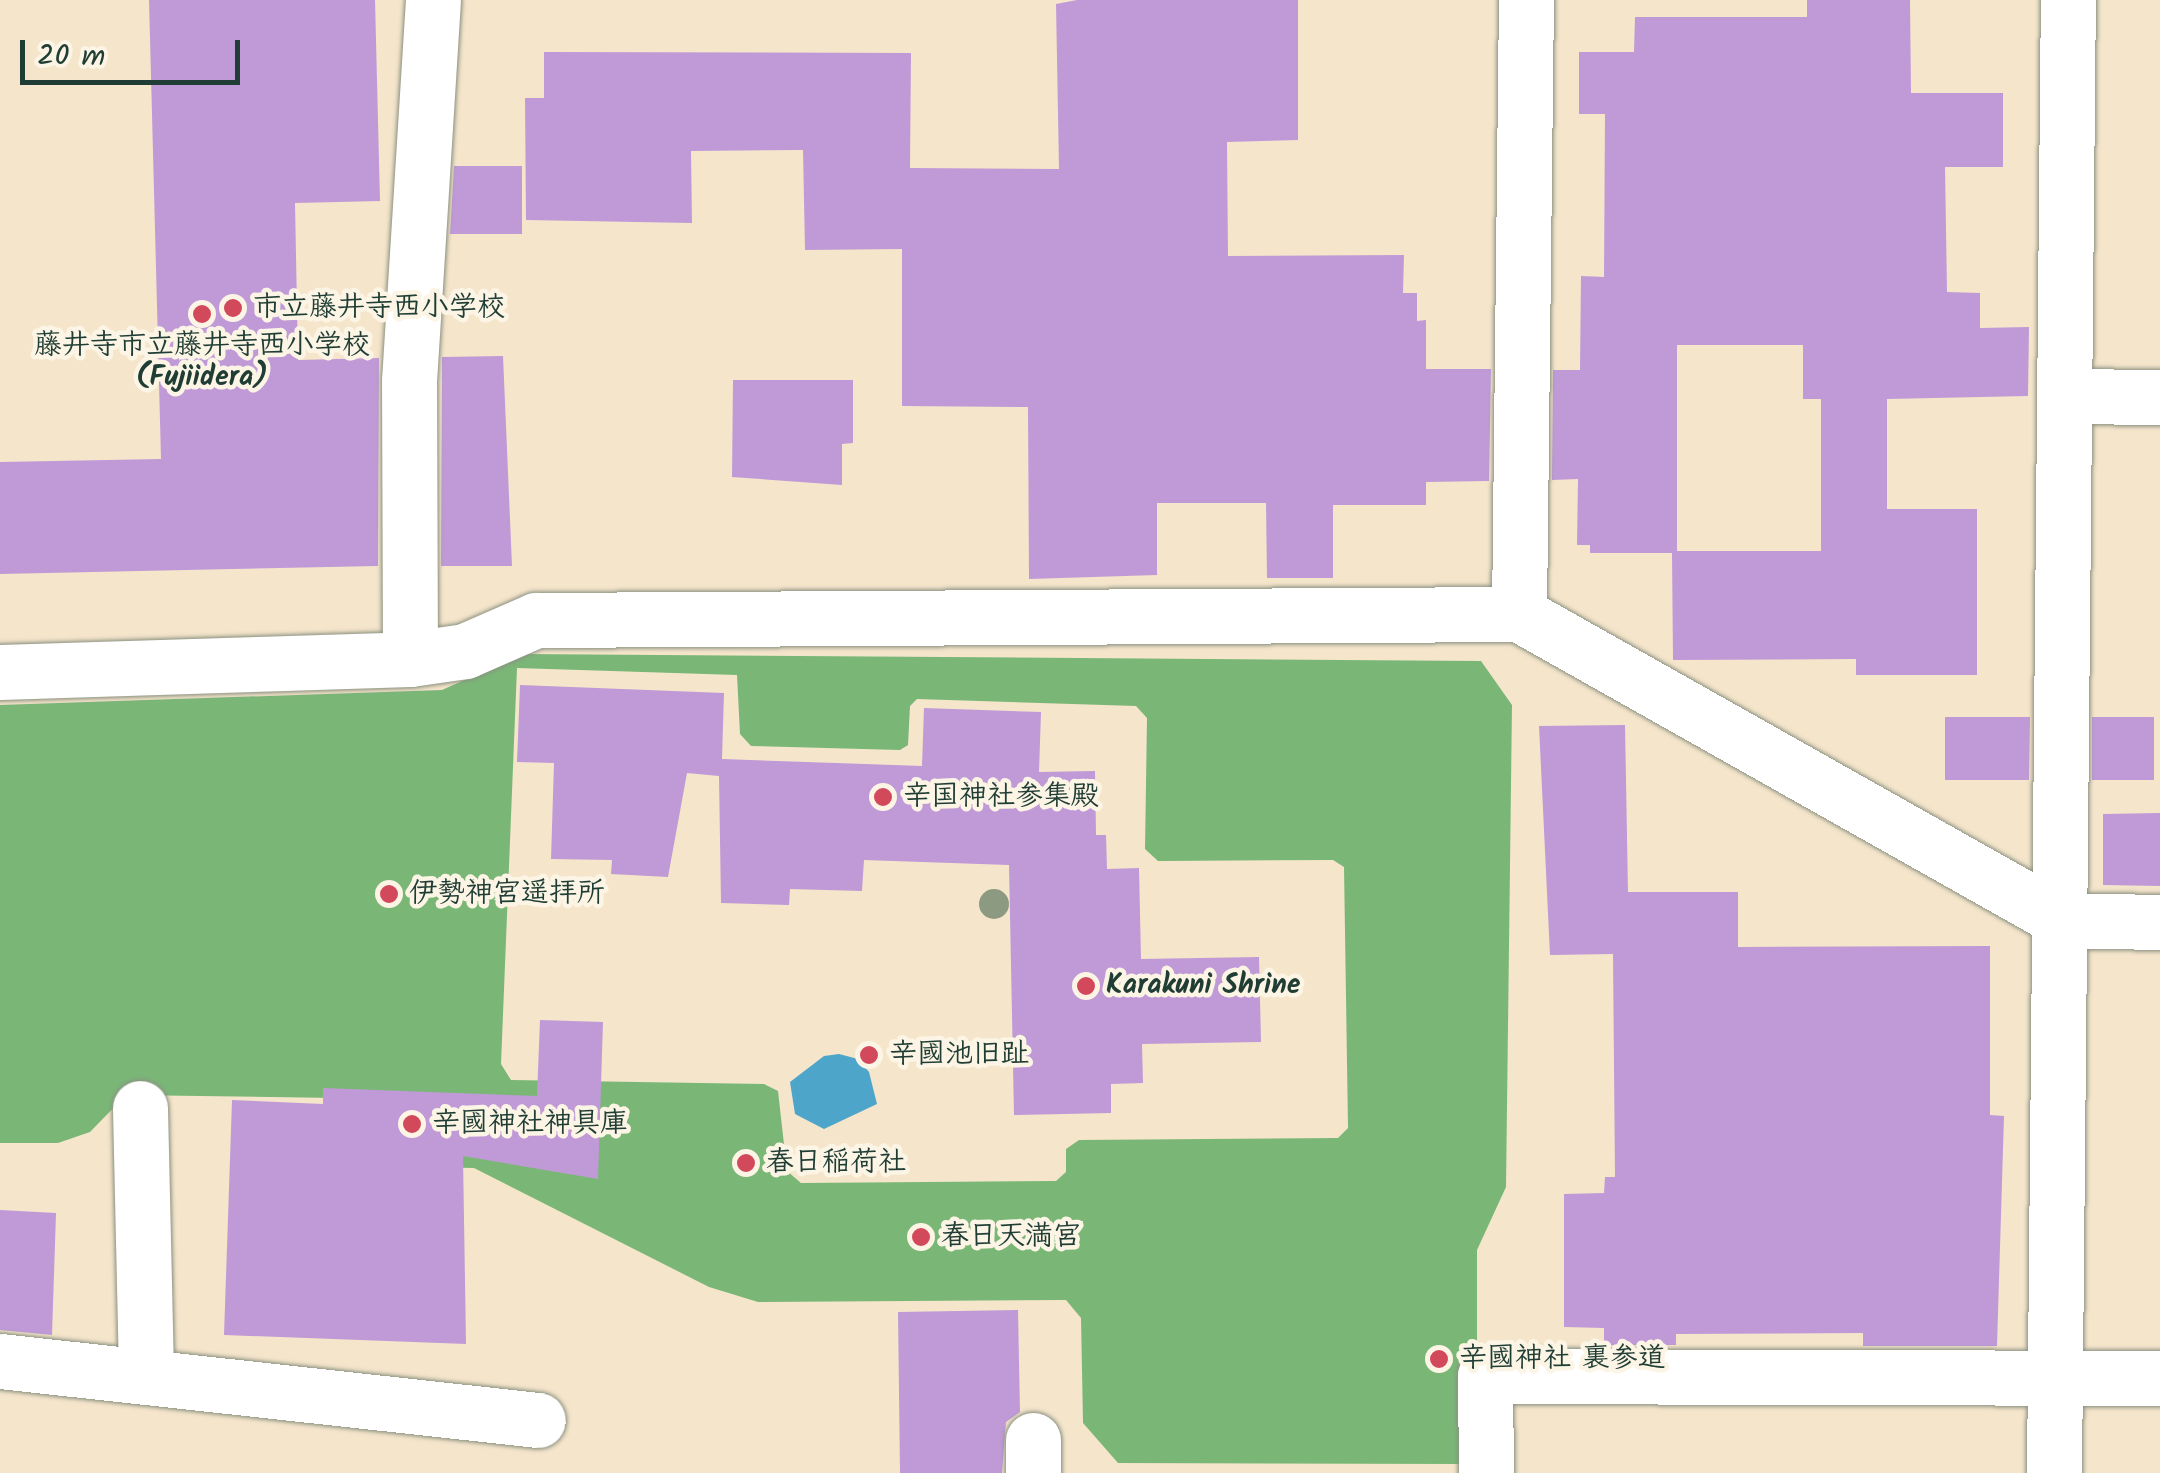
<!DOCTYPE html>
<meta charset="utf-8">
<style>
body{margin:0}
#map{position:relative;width:2160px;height:1473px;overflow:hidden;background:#f5e5cb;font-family:Kalam,"Klee One",sans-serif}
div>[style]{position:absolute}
.forest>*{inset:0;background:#7ab777}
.water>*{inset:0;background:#4da5ca}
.building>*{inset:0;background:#bf9ad7}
.roads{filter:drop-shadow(0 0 2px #8a9180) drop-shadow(0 0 2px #8a9180)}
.street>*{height:55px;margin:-27.5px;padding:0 27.5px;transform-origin:27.5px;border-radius:27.5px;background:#fff}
.trees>*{width:30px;height:30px;margin:-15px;border-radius:50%;background:#8c9a81}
.dots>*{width:28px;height:28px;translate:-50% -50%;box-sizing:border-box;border:5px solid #fcf5e5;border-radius:50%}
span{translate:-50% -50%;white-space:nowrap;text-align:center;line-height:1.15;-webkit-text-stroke:9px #fcf5e5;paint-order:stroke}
.poi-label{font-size:28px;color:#1f3d34;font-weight:700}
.left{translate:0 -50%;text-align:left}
.scale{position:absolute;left:20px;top:40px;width:220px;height:45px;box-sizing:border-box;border:5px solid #1f3d34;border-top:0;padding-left:12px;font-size:30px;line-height:35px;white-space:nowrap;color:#1f3d34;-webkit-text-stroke:8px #fcf5e5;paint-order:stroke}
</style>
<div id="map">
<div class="forest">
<i style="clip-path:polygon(evenodd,522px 654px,1481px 661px,1512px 705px,1506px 1187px,1477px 1250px,1477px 1439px,1460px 1464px,1118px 1463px,1083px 1423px,1081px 1318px,1066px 1300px,758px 1302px,709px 1287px,474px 1168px,367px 1166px,337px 1098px,126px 1095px,90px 1132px,58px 1143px,0 1143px,0 705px,442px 690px,522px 654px,517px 668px,737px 675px,740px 734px,751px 746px,900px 750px,908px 745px,910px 706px,917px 699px,1136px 706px,1147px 718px,1145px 849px,1158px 861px,1333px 860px,1344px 867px,1348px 1128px,1338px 1138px,1079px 1140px,1066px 1149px,1066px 1172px,1056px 1181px,801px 1183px,787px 1171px,778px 1091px,764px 1084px,511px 1080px,501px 1064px,517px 668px)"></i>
</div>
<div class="water">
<i style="clip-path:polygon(839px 1054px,858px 1059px,869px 1072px,877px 1104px,824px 1129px,795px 1114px,790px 1082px,824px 1056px)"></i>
</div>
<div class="building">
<i style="clip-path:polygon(149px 0,375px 0,380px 201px,295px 203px,298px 360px,379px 358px,378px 566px,0 574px,0 462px,161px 459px)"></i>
<i style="clip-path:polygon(1077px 0,1298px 0,1298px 140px,1227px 142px,1228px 256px,1404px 255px,1403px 293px,1417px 293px,1417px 321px,1426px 320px,1426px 369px,1491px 369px,1489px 481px,1426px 482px,1426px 505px,1333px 505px,1333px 578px,1267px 578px,1266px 503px,1157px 503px,1157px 575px,1029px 579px,1028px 407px,902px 406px,902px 249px,805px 250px,803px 150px,691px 151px,692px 223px,526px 220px,525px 98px,544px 98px,544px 52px,911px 53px,910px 168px,1059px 169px,1056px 4px)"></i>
<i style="clip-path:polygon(evenodd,1807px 0,1910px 0,1911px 93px,2003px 93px,2003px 167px,1945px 167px,1947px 292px,1980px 293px,1980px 328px,2029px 327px,2028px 396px,1887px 399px,1887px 509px,1977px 509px,1977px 675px,1856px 675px,1856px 659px,1673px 660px,1672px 553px,1590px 553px,1590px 545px,1577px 545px,1578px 479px,1552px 480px,1553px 370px,1580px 370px,1581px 276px,1604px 277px,1605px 114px,1579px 114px,1579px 52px,1634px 52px,1635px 17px,1807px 17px,1807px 0,1677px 345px,1803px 345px,1803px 399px,1821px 399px,1821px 551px,1677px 551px,1677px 345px)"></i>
<i style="clip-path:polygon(454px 166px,522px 166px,522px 234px,450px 234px)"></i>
<i style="clip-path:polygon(503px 356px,512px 566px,441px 566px,442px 357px)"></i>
<i style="clip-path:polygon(733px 380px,853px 380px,853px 443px,842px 444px,842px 485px,732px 477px)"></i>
<i style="clip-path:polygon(520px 685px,724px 693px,722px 759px,922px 766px,924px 708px,1041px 712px,1039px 772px,1095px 771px,1096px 835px,1106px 835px,1107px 869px,1139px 868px,1141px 959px,1259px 957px,1261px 1042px,1142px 1044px,1143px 1083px,1111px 1084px,1111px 1113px,1014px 1115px,1009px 865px,864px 860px,862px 891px,790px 889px,789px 905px,721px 903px,719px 776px,687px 773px,668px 877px,611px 874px,612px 860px,551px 859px,554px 763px,517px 762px)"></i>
<i style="clip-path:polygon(1945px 717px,2030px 717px,2029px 780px,1945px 780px)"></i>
<i style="clip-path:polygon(2092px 717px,2154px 717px,2154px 780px,2092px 780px)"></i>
<i style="clip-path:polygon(1625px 725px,1628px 892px,1738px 892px,1738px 947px,1990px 946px,1990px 1115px,2004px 1116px,1997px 1346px,1863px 1346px,1863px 1333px,1676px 1334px,1676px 1345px,1604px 1345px,1604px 1328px,1564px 1327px,1564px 1194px,1604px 1193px,1605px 1177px,1615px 1177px,1613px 954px,1550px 955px,1539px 726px)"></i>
<i style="clip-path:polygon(2160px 813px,2160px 886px,2103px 885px,2103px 814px)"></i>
<i style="clip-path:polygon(540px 1020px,603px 1022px,598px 1179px,463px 1156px,466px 1344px,224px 1335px,232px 1100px,323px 1104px,323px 1088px,537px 1096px)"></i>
<i style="clip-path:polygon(0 1210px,56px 1213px,52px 1335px,0 1330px)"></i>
<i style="clip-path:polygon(1018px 1310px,1020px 1412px,1006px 1422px,1002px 1473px,900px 1473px,898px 1312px)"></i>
</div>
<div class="roads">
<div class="street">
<i style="left:2065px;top:396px;width:95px;rotate:0.6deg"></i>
<i style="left:1519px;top:614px;width:614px;rotate:-89.35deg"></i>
<i style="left:410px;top:659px;width:278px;rotate:-90.2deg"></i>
<i style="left:409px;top:381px;width:382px;rotate:-86.4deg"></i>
<i style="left:0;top:672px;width:410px;rotate:-1.8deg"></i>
<i style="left:410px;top:659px;width:56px;rotate:-8.3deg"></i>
<i style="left:465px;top:651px;width:77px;rotate:-23.6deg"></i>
<i style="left:536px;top:620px;width:983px;rotate:-0.35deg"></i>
<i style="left:1519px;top:614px;width:623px;rotate:29.4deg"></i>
<i style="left:2062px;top:920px;width:98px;rotate:1.2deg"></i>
<i style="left:140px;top:1108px;width:267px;rotate:88.7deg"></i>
<i style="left:0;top:1361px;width:541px;rotate:6.26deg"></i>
<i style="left:1033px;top:1440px;width:33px;rotate:90deg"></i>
<i style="left:1486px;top:1473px;width:97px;rotate:-90.6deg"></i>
<i style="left:1485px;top:1376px;width:675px;rotate:0.17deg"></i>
<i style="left:2054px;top:1473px;width:1473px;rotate:-89.46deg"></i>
</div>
</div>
<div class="trees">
<i style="left:994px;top:904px"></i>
</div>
<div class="dots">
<i style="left:233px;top:308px;background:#d1495b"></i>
<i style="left:202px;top:314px;background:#d1495b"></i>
<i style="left:883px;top:797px;background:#d1495b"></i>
<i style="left:389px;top:894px;background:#d1495b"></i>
<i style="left:1086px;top:986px;background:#d1495b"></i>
<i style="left:869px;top:1055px;background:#d1495b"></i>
<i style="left:412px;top:1124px;background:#d1495b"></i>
<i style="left:746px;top:1163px;background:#d1495b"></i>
<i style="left:921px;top:1237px;background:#d1495b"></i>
<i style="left:1439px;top:1359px;background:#d1495b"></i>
</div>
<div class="poi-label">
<span class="left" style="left:253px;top:308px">市立藤井寺西小学校</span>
<span style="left:202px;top:362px">藤井寺市立藤井寺西小学校<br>(Fujiidera)</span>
<span class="left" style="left:903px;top:797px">辛国神社参集殿</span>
<span class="left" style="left:409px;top:894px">伊勢神宮遥拝所</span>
<span class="left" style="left:1106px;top:986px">Karakuni Shrine</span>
<span class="left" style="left:889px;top:1055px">辛國池旧趾</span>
<span class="left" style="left:432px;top:1124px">辛國神社神具庫</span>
<span class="left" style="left:766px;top:1163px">春日稲荷社</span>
<span class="left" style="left:941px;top:1237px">春日天満宮</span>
<span class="left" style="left:1459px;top:1359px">辛國神社 裏参道</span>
</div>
<div class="scale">20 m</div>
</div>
